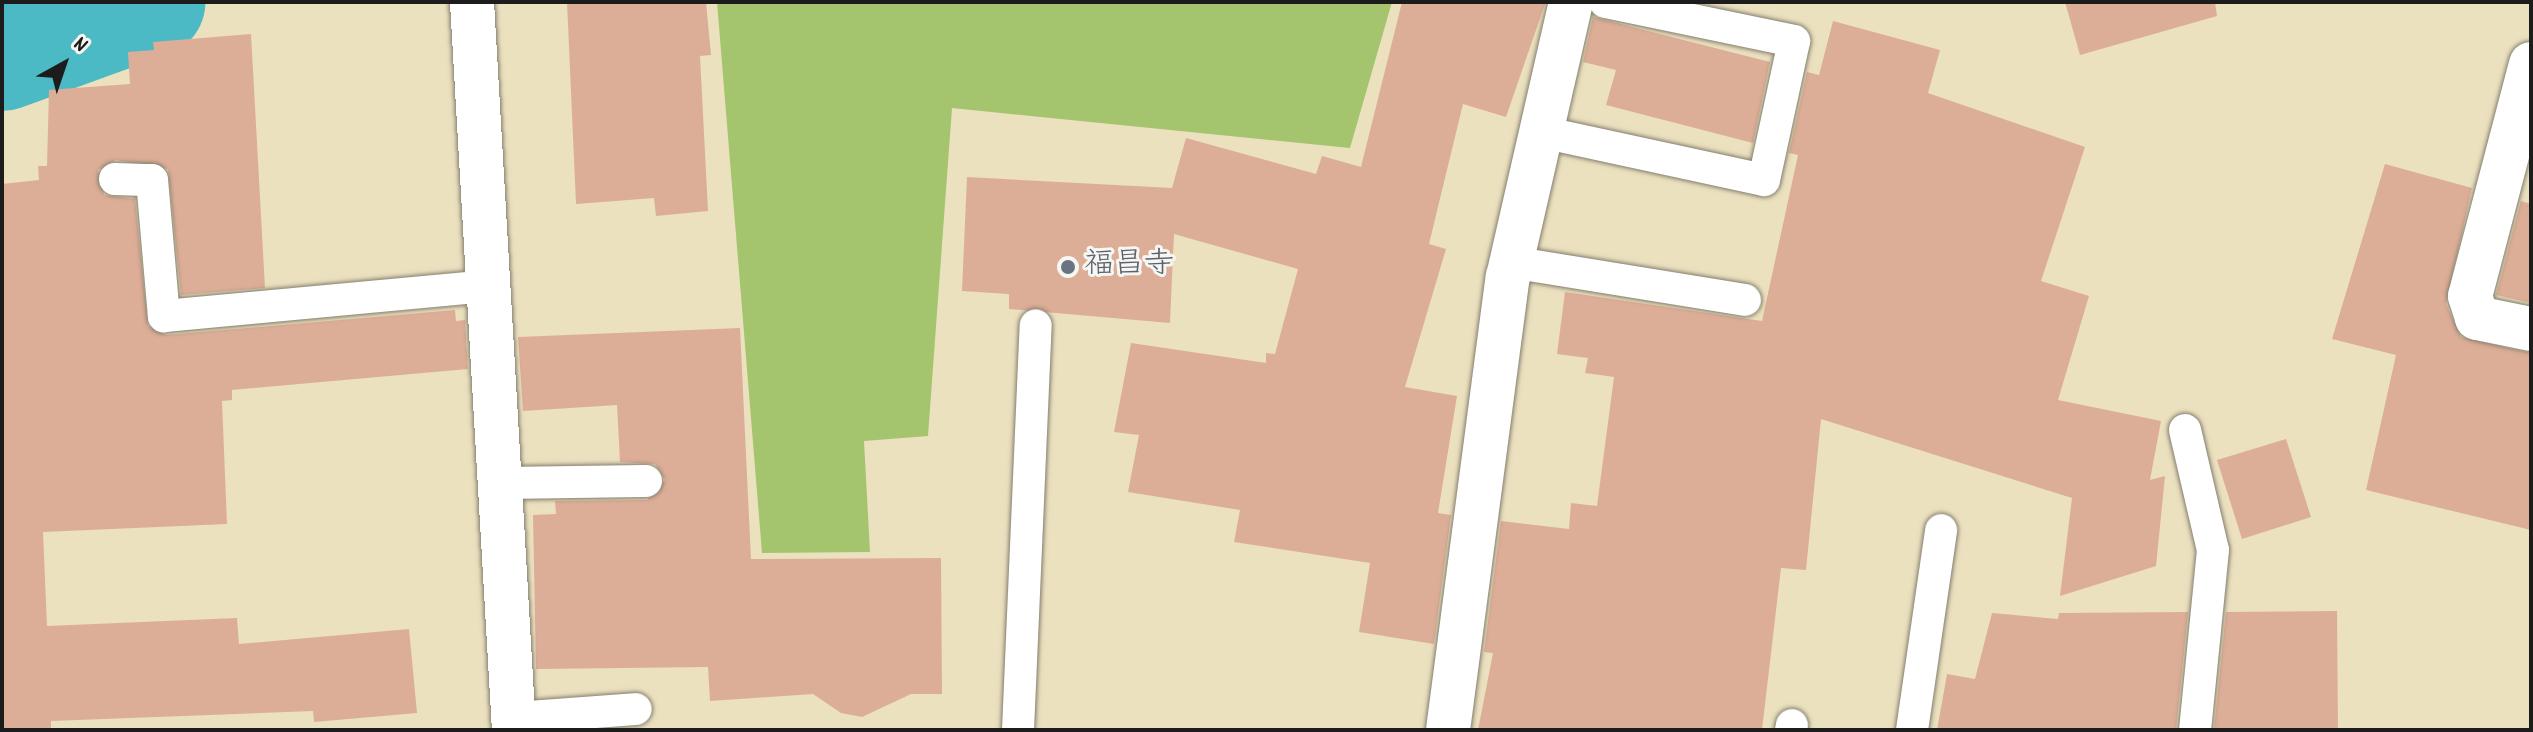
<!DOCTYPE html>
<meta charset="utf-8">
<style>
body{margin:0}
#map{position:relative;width:2533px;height:732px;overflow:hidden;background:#ebe1bf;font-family:Dekko,"Klee One",sans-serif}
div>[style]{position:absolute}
.green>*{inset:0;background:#a4c56e}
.river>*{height:110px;margin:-55px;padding:0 55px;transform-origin:55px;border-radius:55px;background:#4bbac4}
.building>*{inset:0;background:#ddae97}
.roads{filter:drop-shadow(0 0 2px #847e6e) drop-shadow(0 0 2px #847e6e)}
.lane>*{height:32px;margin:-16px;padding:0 16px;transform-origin:16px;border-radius:16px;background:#fff}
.street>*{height:44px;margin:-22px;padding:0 22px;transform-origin:22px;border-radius:22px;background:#fff}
.dots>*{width:22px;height:22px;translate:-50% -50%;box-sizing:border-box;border:4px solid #f6f6f2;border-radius:50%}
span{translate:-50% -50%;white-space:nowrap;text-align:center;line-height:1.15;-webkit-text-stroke:6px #f6f6f2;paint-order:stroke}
.worship-label{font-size:30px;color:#5b616d}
.left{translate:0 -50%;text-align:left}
.frame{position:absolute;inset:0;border:4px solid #1c1c1c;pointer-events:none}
.north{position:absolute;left:24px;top:24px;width:80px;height:80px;-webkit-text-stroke:6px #f6f6f2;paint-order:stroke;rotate:40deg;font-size:22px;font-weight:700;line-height:32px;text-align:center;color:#1c1c1c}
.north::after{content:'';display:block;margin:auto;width:28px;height:36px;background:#1c1c1c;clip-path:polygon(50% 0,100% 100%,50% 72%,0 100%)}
</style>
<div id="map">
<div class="green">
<i style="clip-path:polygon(717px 2px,1392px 2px,1350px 148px,952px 108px,928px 436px,864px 441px,870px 552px,762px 553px)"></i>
</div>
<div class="river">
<i style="left:2px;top:56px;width:158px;rotate:-20deg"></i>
</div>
<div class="building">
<i style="clip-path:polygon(567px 2px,706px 2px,711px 55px,700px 56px,708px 211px,656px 216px,654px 198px,576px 204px)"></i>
<i style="clip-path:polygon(1402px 2px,1545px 4px,1506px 117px,1463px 104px,1429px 244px,1446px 249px,1405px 387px,1457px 396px,1438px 513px,1451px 515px,1434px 644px,1359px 632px,1370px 563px,1234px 542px,1240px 510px,1128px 492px,1139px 435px,1114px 432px,1131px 343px,1266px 363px,1266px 353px,1275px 354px,1298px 269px,1174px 234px,1170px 323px,1009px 309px,1009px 294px,962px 291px,967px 177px,1172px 188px,1186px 138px,1316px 174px,1322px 156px,1361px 167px)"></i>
<i style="clip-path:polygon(2065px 2px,2215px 2px,2217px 16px,2080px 55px)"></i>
<i style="clip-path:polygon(1593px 17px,1770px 62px,1753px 143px,1606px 105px,1616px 70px,1583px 62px)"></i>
<i style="clip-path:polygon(1833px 21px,1940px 50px,1928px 93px,2085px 147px,2041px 281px,2089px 296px,2058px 400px,2161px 421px,2150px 480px,2165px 476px,2156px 566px,2060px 596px,2072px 498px,1821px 419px,1806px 570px,1781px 568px,1762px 730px,1478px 730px,1493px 653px,1484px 652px,1501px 521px,1569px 529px,1571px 503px,1597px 506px,1614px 377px,1585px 373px,1588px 358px,1557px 354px,1565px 292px,1762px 321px,1798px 155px,1789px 153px,1807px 72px,1819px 75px)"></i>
<i style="clip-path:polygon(251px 34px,265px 288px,181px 295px,168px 169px,116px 160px,98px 170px,104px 195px,135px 199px,148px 326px,166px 335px,455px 310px,456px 321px,465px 320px,468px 369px,232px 390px,232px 400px,222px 401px,227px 524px,43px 532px,47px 626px,237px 618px,239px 644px,409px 629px,417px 713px,314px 722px,313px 711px,51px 721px,51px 730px,2px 730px,2px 184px,39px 180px,38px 166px,47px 166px,49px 90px,130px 84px,128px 52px,154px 50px,153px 42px)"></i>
<i style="clip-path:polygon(2385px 164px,2472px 188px,2446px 304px,2461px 337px,2531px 353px,2531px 530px,2366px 490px,2396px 355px,2332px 339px)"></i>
<i style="clip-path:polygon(2521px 201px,2531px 204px,2531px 303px,2496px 295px)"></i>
<i style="clip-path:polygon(740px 328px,751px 559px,941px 558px,942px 694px,911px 694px,862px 717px,841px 713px,813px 694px,710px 701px,708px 667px,536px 669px,533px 515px,556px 514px,555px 501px,647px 500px,665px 480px,655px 464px,620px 462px,617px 405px,523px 411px,518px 337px)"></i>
<i style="clip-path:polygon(2286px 439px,2311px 517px,2242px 539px,2217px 460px)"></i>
<i style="clip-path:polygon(2337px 611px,2338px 730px,2214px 730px,2226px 612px)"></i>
<i style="clip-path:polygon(2188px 612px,2176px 730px,1937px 730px,1947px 674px,1975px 679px,1992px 613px,2058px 619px,2059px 613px)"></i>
</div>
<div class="roads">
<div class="lane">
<i style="left:1537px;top:131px;width:232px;rotate:12.2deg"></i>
<i style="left:1764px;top:180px;width:142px;rotate:-77.8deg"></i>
<i style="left:1794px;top:41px;width:193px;rotate:-168.3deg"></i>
<i style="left:115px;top:179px;width:37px;rotate:2deg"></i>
<i style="left:152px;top:180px;width:137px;rotate:85deg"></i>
<i style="left:164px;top:316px;width:327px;rotate:-5.3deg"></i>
<i style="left:1511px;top:262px;width:237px;rotate:9.2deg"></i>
<i style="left:2185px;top:430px;width:123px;rotate:76.9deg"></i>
<i style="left:2213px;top:550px;width:181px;rotate:95.7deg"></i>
<i style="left:501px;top:483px;width:145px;rotate:-0.8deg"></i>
<i style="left:514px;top:718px;width:122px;rotate:-4.2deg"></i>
<i style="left:1018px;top:730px;width:405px;rotate:-87.5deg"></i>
<i style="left:1791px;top:730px;width:5px;rotate:-79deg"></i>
<i style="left:1912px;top:730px;width:202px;rotate:-81.7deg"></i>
</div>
<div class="street">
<i style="left:472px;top:2px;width:729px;rotate:86.7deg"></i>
<i style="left:2531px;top:64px;width:240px;rotate:104.7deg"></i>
<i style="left:2470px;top:296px;width:23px;rotate:72deg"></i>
<i style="left:2477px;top:318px;width:55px;rotate:11.5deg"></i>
<i style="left:1448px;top:730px;width:457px;rotate:-82.5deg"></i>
<i style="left:1508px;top:277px;width:282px;rotate:-77.1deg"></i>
</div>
</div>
<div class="dots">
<i style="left:1068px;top:267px;background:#6b7280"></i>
</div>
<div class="worship-label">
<span class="left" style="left:1084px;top:267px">福昌寺</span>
</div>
<div class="frame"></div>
<div class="north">N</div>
</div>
